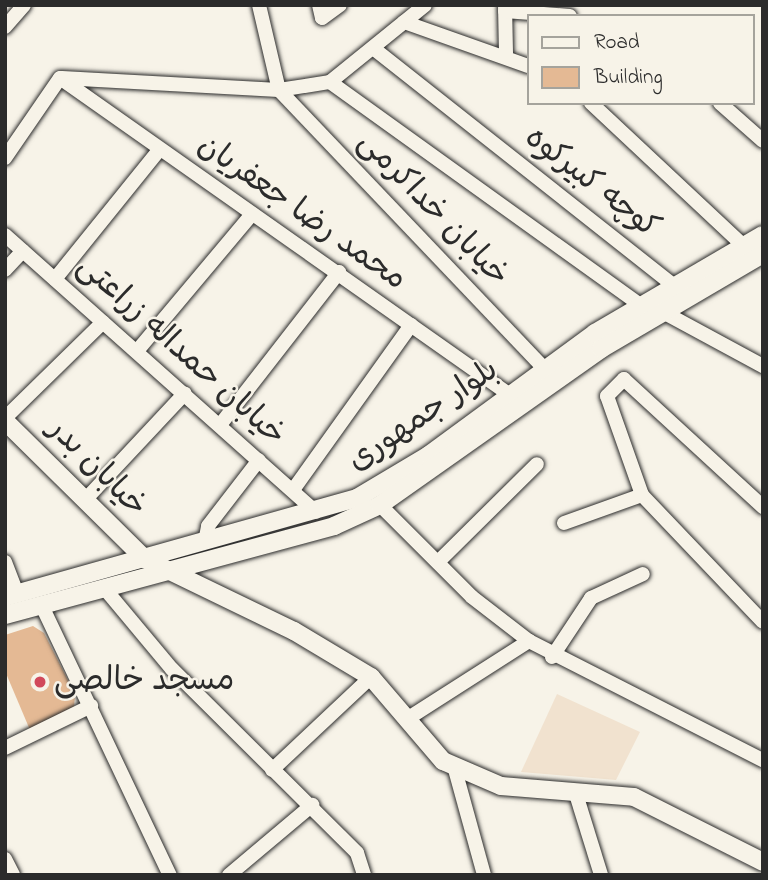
<!DOCTYPE html>
<meta charset="utf-8">
<style>
body{margin:0}
#map{position:relative;width:768px;height:880px;overflow:hidden;background:#f7f3e8;font-family:"Indie Flower","Playpen Sans Arabic",sans-serif}
div>[style]{position:absolute}
.built>*{inset:0;background:#f1e2cf}
.building>*{inset:0;background:#e4b994}
.roads{filter:drop-shadow(0 0 2px #2b2b2b) drop-shadow(0 0 2px #2b2b2b)}
.minor>*{height:14px;margin:-7px;padding:0 7px;transform-origin:7px;border-radius:7px;background:#f7f3e8}
.tertiary>*{height:18px;margin:-9px;padding:0 9px;transform-origin:9px;border-radius:9px;background:#f7f3e8}
.dots>*{width:19px;height:19px;translate:-50% -50%;box-sizing:border-box;border:4px solid #f7f3e8;border-radius:50%}
span{translate:-50% -50%;white-space:nowrap;text-align:center;line-height:1.15;-webkit-text-stroke:5px #f7f3e8;paint-order:stroke}
.street-label{font-size:32px;color:#2b2b2b}
.poi-label{font-size:32px;color:#2b2b2b}
.left{translate:0 -50%;text-align:left}
.frame{position:absolute;inset:0;border:7px solid #2b2b2b;pointer-events:none}
.legend{position:absolute;left:527px;top:14px;width:228px;height:91px;box-sizing:border-box;background:#f7f3e8;border:2px solid #a5a39c;margin:0;padding:9px 12px;list-style:none;font-size:21px;color:#2b2b2b}
.legend li{display:flex;align-items:center;gap:14px;height:35px}
.legend b{width:35px;border:2px solid #a5a39c}
</style>
<div id="map">
<div class="built">
<i style="clip-path:polygon(557px 694px,640px 732px,616px 780px,521px 772px)"></i>
</div>
<div class="building">
<i style="clip-path:polygon(33px 626px,44px 633px,75px 694px,74px 709px,30px 730px,5px 671px,5px 635px)"></i>
</div>
<div class="roads">
<div class="minor">
<i style="left:259px;top:5px;width:87px;rotate:76.8deg"></i>
<i style="left:279px;top:90px;width:385px;rotate:46.4deg"></i>
<i style="left:319px;top:5px;width:13px;rotate:77deg"></i>
<i style="left:322px;top:18px;width:22px;rotate:-36deg"></i>
<i style="left:505px;top:5px;width:48px;rotate:88.8deg"></i>
<i style="left:505px;top:11px;width:65px;rotate:4.4deg"></i>
<i style="left:404px;top:22px;width:132px;rotate:19.5deg"></i>
<i style="left:5px;top:27px;width:29px;rotate:-49deg"></i>
<i style="left:373px;top:48px;width:386px;rotate:38.3deg"></i>
<i style="left:60px;top:78px;width:550px;rotate:35.16deg"></i>
<i style="left:62px;top:78px;width:217px;rotate:3.2deg"></i>
<i style="left:279px;top:90px;width:52px;rotate:-8.9deg"></i>
<i style="left:330px;top:82px;width:122px;rotate:-39deg"></i>
<i style="left:330px;top:82px;width:384px;rotate:35.7deg"></i>
<i style="left:591px;top:103px;width:209px;rotate:43.1deg"></i>
<i style="left:720px;top:103px;width:57px;rotate:41.5deg"></i>
<i style="left:5px;top:158px;width:97px;rotate:-55.5deg"></i>
<i style="left:5px;top:235px;width:416px;rotate:41.7deg"></i>
<i style="left:5px;top:270px;width:26px;rotate:-47deg"></i>
<i style="left:55px;top:279px;width:166px;rotate:-51.1deg"></i>
<i style="left:663px;top:312px;width:114px;rotate:28.4deg"></i>
<i style="left:137px;top:351px;width:179px;rotate:-50deg"></i>
<i style="left:5px;top:418px;width:137px;rotate:-44.4deg"></i>
<i style="left:220px;top:425px;width:194px;rotate:-52.1deg"></i>
<i style="left:293px;top:490px;width:203px;rotate:-54.4deg"></i>
<i style="left:85px;top:500px;width:146px;rotate:-46.9deg"></i>
<i style="left:380px;top:505px;width:130px;rotate:45deg"></i>
<i style="left:472px;top:597px;width:72px;rotate:37.7deg"></i>
<i style="left:529px;top:641px;width:263px;rotate:27deg"></i>
<i style="left:763px;top:507px;width:189px;rotate:-137.4deg"></i>
<i style="left:624px;top:379px;width:24px;rotate:135deg"></i>
<i style="left:607px;top:396px;width:105px;rotate:70.5deg"></i>
<i style="left:642px;top:495px;width:175px;rotate:46.4deg"></i>
<i style="left:564px;top:523px;width:83px;rotate:-19.7deg"></i>
<i style="left:205px;top:542px;width:16px;rotate:-79deg"></i>
<i style="left:208px;top:526px;width:83px;rotate:-52.3deg"></i>
<i style="left:5px;top:562px;width:34px;rotate:69deg"></i>
<i style="left:438px;top:562px;width:139px;rotate:-44.7deg"></i>
<i style="left:105px;top:589px;width:104px;rotate:50.1deg"></i>
<i style="left:172px;top:669px;width:261px;rotate:44.8deg"></i>
<i style="left:357px;top:853px;width:23px;rotate:72deg"></i>
<i style="left:42px;top:606px;width:298px;rotate:64.6deg"></i>
<i style="left:552px;top:657px;width:71px;rotate:-56.5deg"></i>
<i style="left:591px;top:598px;width:57px;rotate:-24.8deg"></i>
<i style="left:407px;top:719px;width:145px;rotate:-32.6deg"></i>
<i style="left:5px;top:748px;width:96px;rotate:-26deg"></i>
<i style="left:454px;top:766px;width:113px;rotate:74.6deg"></i>
<i style="left:272px;top:770px;width:136px;rotate:-43.2deg"></i>
<i style="left:576px;top:794px;width:85px;rotate:72.8deg"></i>
<i style="left:5px;top:859px;width:18px;rotate:63deg"></i>
<i style="left:229px;top:875px;width:109px;rotate:-40.1deg"></i>
</div>
<div class="tertiary">
<i style="left:5px;top:421px;width:197px;rotate:44.6deg"></i>
<i style="left:145px;top:559px;width:165px;rotate:25.8deg"></i>
<i style="left:294px;top:631px;width:90px;rotate:30.9deg"></i>
<i style="left:371px;top:677px;width:111px;rotate:49.4deg"></i>
<i style="left:443px;top:761px;width:63px;rotate:23.3deg"></i>
<i style="left:501px;top:786px;width:133px;rotate:4.7deg"></i>
<i style="left:634px;top:797px;width:144px;rotate:26.7deg"></i>
<i style="left:5px;top:597px;width:366px;rotate:-15.7deg"></i>
<i style="left:357px;top:498px;width:84px;rotate:-30.8deg"></i>
<i style="left:429px;top:455px;width:206px;rotate:-36.3deg"></i>
<i style="left:595px;top:333px;width:194px;rotate:-30.3deg"></i>
<i style="left:5px;top:615px;width:341px;rotate:-15.1deg"></i>
<i style="left:334px;top:526px;width:51px;rotate:-24.5deg"></i>
<i style="left:380px;top:505px;width:271px;rotate:-35.2deg"></i>
<i style="left:601px;top:349px;width:188px;rotate:-30.4deg"></i>
</div>
</div>
<div class="dots">
<i style="left:40px;top:682px;background:#d1495b"></i>
</div>
<div class="street-label">
<span style="left:591px;top:184px;rotate:38deg">کوچه کبیرکوه</span>
<span style="left:432px;top:210px;rotate:46deg">خیابان خداکرمی</span>
<span style="left:301px;top:214px;rotate:35deg">محمد رضا جعفریان</span>
<span style="left:180px;top:352px;rotate:42deg">خیابان حمداله زراعتی</span>
<span style="left:424px;top:417px;rotate:-34deg">بلوار جمهوری</span>
<span style="left:96px;top:469px;rotate:45deg">خیابان بدر</span>
</div>
<div class="poi-label">
<span class="left" style="left:54px;top:682px">مسجد خالصی</span>
</div>
<div class="frame"></div>
<ul class="legend">
<li><b style="height:9px;background:#f7f3e8"></b>Road</li>
<li><b style="height:19px;background:#e4b994"></b>Building</li>
</ul>
</div>
